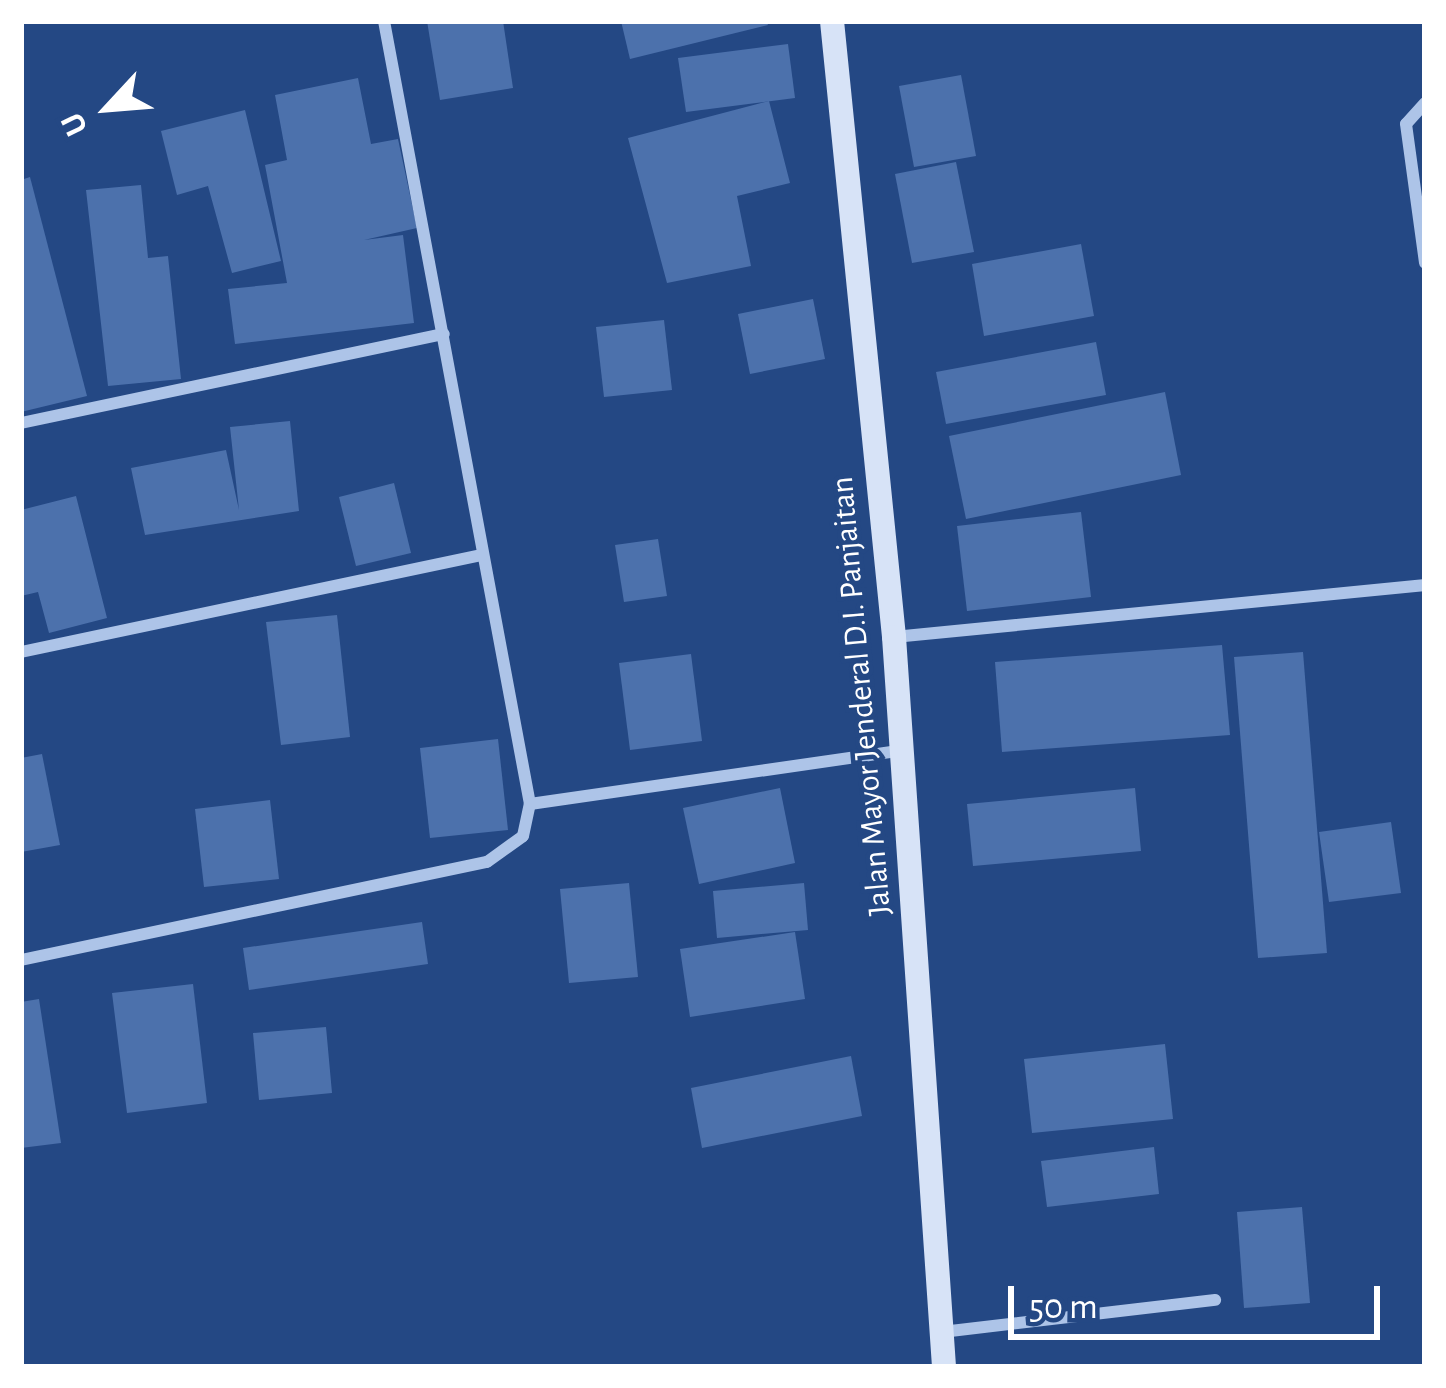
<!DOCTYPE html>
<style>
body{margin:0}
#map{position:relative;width:1446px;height:1388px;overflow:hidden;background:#244884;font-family:"Alegreya Sans",sans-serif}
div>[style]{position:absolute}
.building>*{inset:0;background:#4c71ac}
.minor>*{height:12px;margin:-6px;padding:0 6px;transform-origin:6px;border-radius:6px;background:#adc4e8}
.secondary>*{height:24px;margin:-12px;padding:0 12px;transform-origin:12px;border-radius:12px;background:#d7e3f7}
span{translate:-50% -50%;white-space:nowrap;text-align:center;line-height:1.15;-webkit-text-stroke:9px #244884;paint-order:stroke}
.street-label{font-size:33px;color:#fff}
.frame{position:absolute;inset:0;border:24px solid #fff;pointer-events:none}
.north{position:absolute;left:48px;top:48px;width:120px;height:120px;-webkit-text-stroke:9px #244884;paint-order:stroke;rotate:244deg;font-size:33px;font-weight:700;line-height:48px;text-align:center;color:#fff}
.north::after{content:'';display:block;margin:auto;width:42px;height:54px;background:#fff;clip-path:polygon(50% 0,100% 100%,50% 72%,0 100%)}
.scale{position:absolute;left:1008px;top:1286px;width:372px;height:54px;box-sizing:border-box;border:6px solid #fff;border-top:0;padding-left:15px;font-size:36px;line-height:42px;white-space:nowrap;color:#fff;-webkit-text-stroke:9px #244884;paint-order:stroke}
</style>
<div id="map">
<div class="building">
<i style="clip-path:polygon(427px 21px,503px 21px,513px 88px,440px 100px)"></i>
<i style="clip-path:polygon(621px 21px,766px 21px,768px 25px,630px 59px)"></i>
<i style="clip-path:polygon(788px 44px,795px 98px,686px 112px,678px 58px)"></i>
<i style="clip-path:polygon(961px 75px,976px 156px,914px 167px,899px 86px)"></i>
<i style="clip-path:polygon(358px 78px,371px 144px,398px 139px,417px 228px,364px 240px,403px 235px,414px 323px,235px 344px,228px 289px,287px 283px,265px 165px,287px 160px,275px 95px)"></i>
<i style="clip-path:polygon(769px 101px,790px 183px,737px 196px,751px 266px,667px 283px,628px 138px)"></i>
<i style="clip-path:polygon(245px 110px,281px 261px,232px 273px,208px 186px,177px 195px,161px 131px)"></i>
<i style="clip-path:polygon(956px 162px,974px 252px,912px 263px,895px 174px)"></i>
<i style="clip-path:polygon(30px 177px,87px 396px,21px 412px,21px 180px)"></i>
<i style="clip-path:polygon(141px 185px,148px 258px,168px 256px,181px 379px,108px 386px,86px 190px)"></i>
<i style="clip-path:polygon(1081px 244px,1094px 316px,984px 336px,972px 264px)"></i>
<i style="clip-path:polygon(813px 299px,825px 359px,750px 374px,738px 314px)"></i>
<i style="clip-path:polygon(664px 320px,672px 390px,604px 397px,596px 327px)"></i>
<i style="clip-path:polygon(1096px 342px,1106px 395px,946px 424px,936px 372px)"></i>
<i style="clip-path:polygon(1165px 392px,1181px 475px,966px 519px,949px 436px)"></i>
<i style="clip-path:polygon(290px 421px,299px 511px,145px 535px,131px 468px,226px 450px,239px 510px,230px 427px)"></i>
<i style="clip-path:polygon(394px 483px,411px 553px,356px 566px,339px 497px)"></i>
<i style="clip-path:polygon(76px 496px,107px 618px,49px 633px,38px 592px,21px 596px,21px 510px)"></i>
<i style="clip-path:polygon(1081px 512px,1091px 597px,967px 611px,957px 526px)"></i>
<i style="clip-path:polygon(658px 539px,667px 596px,624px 602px,615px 545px)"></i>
<i style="clip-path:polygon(337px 615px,350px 737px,281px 745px,266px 622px)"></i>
<i style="clip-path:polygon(1222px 645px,1230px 735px,1002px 752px,995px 662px)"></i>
<i style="clip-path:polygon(1303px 652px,1327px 953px,1258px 958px,1234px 657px)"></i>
<i style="clip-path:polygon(691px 654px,702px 741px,630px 750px,619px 663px)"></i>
<i style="clip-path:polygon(498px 739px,508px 830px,430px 838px,420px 748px)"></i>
<i style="clip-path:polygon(42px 754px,60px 845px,21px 852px,21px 758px)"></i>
<i style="clip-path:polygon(780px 788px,795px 863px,699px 884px,683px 808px)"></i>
<i style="clip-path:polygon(1135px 788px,1141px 851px,973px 866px,967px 804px)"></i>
<i style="clip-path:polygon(270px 800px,279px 879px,204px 887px,195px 809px)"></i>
<i style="clip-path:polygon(1391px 822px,1401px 893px,1329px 902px,1319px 832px)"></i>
<i style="clip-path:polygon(629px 883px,638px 977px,569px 983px,560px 889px)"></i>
<i style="clip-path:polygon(804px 883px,808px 930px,717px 938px,713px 891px)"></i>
<i style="clip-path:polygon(422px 922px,428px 964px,249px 990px,243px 948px)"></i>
<i style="clip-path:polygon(795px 932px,805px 999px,690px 1017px,680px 949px)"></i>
<i style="clip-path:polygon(193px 984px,207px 1103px,127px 1113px,112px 993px)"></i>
<i style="clip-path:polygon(39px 999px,61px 1143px,21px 1148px,21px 1002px)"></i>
<i style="clip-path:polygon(326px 1027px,332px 1093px,259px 1100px,253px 1033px)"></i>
<i style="clip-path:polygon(1165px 1044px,1173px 1119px,1032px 1133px,1024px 1059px)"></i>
<i style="clip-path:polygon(851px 1056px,862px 1116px,702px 1148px,691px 1088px)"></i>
<i style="clip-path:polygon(1154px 1147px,1159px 1194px,1047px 1207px,1041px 1161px)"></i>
<i style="clip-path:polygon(1302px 1207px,1310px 1303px,1244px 1308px,1237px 1212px)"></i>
</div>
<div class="minor">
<i style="left:384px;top:21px;width:796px;rotate:79.44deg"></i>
<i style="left:1425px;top:103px;width:28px;rotate:132deg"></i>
<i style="left:1406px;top:124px;width:140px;rotate:82.2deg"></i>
<i style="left:21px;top:423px;width:432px;rotate:-11.9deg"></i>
<i style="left:894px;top:637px;width:534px;rotate:-5.59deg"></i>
<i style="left:21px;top:652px;width:470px;rotate:-11.9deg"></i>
<i style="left:21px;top:960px;width:476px;rotate:-11.9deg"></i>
<i style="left:487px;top:862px;width:44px;rotate:-35.8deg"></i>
<i style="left:523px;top:836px;width:33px;rotate:-78deg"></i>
<i style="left:530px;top:804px;width:374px;rotate:-8.2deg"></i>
<i style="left:942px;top:1332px;width:275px;rotate:-6.7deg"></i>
</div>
<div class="secondary">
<i style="left:832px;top:21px;width:619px;rotate:84.25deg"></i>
<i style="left:894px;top:637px;width:732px;rotate:86.08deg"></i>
</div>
<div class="street-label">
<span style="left:862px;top:696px;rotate:-95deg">Jalan Mayor Jenderal D.I. Panjaitan</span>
</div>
<div class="frame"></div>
<div class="north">U</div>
<div class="scale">50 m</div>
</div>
